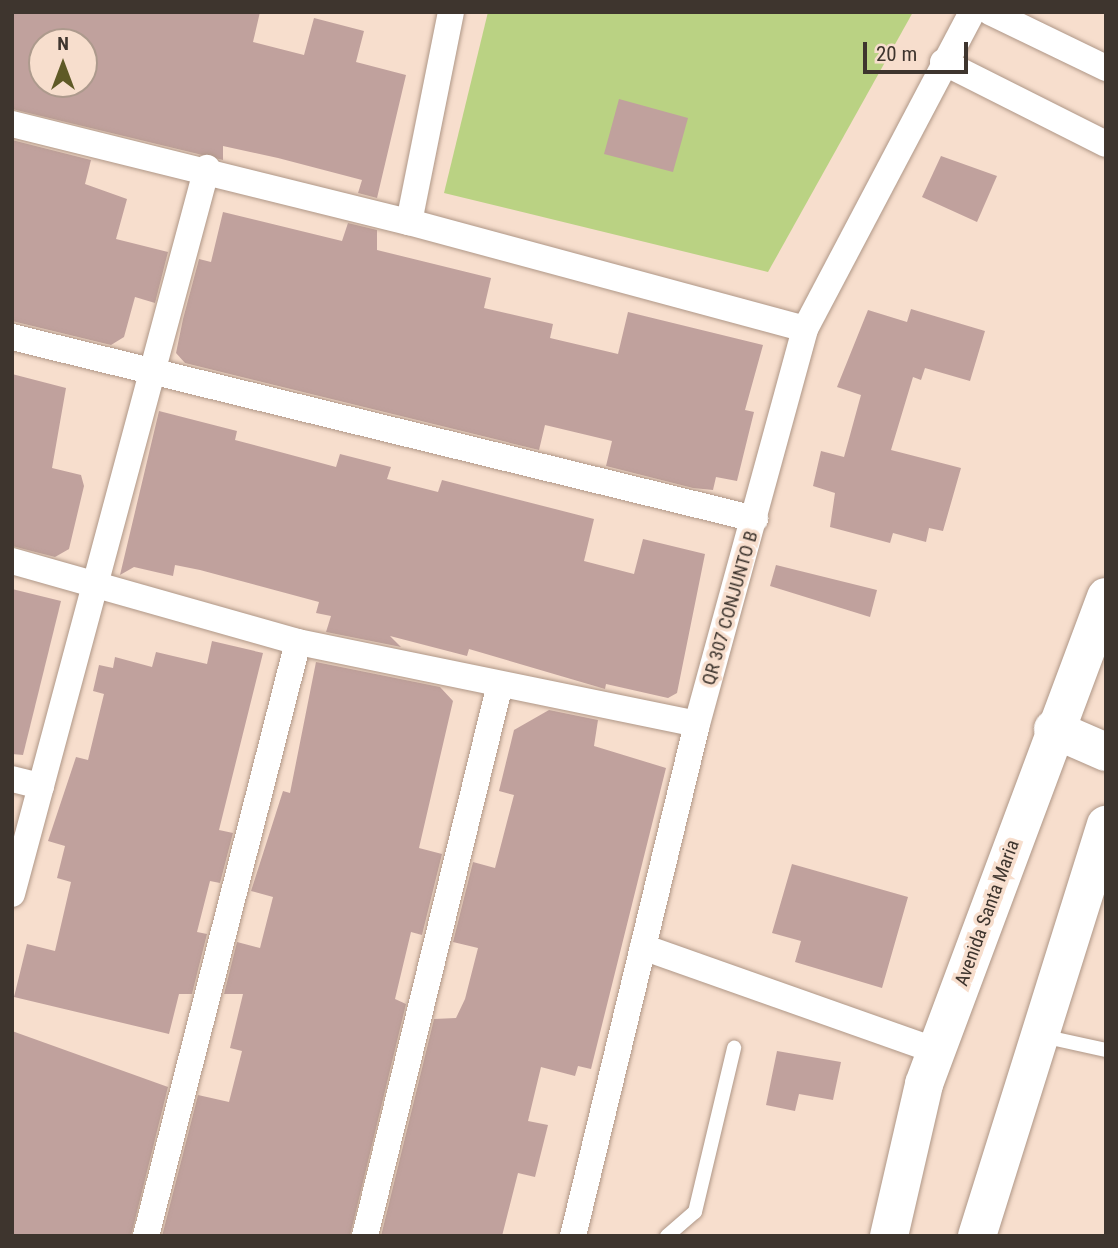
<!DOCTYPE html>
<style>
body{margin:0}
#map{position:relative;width:1118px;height:1248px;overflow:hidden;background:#f7decd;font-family:"Roboto Condensed",sans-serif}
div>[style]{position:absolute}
.green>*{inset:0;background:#bad283}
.building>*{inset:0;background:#c0a19d}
.roads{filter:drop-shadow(0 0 2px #af9787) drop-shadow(0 0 2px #af9787)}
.service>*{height:14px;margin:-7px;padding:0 7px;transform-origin:7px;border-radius:7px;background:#fff}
.minor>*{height:26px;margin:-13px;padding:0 13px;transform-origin:13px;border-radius:13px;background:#fff}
.secondary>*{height:38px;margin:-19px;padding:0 19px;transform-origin:19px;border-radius:19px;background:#fff}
span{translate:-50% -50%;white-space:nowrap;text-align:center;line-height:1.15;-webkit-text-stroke:7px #f7decd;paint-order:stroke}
.street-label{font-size:19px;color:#3e352e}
.frame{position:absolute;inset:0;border:14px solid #3e352e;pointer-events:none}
.north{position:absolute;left:28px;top:28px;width:70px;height:70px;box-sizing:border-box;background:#f7decd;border:2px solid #ad9a8d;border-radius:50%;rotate:0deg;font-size:19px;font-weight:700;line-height:28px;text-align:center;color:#3e352e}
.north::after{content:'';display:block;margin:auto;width:24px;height:32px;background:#5f5a27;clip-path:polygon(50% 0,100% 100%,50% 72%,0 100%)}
.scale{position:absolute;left:863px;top:42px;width:105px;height:32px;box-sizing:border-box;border:4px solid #3e352e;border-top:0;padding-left:9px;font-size:21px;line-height:24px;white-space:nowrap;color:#3e352e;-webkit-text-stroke:5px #f7decd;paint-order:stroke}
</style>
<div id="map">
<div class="green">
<i style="clip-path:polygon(488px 12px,913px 12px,768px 272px,444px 193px)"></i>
</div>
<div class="building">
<i style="clip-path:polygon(evenodd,12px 12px,260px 12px,253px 42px,304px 55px,314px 18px,364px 31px,356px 62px,406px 75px,377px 198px,358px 193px,362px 180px,278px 158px,223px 146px,223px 160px,12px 109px,12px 12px,42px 42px,84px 42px,84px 84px,42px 84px,42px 42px)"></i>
<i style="clip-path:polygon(619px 99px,688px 118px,673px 172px,604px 154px)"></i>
<i style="clip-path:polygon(12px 140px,91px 160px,85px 184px,127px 199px,116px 239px,168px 252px,155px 303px,135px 297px,124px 337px,111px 345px,12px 321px)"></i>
<i style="clip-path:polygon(941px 156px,997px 176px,977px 222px,922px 197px)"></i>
<i style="clip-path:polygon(223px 212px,342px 241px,348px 223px,377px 230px,377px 250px,491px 278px,484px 308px,553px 324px,550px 338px,618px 354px,628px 312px,763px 345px,745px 410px,754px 412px,737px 481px,716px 477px,713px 490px,693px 488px,606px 466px,612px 441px,545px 425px,539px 450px,185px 363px,176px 353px,183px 319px,199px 259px,211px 262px)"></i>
<i style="clip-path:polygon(911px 309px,985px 331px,970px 381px,925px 368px,921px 380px,913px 377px,891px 450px,961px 468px,943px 531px,929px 528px,926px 542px,893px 533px,890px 543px,830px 527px,835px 493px,813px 486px,821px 451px,844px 457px,861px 395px,837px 387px,868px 310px,907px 322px)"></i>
<i style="clip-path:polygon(12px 374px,66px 388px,52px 468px,81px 475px,84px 486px,69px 549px,55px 557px,12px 546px)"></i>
<i style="clip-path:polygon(159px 411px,237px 431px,235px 440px,336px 467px,340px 454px,391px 467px,387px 479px,438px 492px,442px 480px,594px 519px,584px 561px,634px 574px,643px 539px,705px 554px,677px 693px,668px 698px,606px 684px,605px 689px,469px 649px,467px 656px,390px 636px,401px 647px,326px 632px,331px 616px,316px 613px,319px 602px,200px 570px,175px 565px,173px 576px,134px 567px,120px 575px)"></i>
<i style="clip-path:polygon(776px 565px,877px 590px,870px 617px,770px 586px)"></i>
<i style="clip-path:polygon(12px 589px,61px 601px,23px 755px,12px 754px)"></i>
<i style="clip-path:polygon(212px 641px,263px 653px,219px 830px,233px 833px,220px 883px,210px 881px,197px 932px,207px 934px,192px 994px,179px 994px,169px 1034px,14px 997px,27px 944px,55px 951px,71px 882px,57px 878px,65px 846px,48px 841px,76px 757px,88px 760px,104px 694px,93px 691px,99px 665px,113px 668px,115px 657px,152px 667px,156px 652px,207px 664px)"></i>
<i style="clip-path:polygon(316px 662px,440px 687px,453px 701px,419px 848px,442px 854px,422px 935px,411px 932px,395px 999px,406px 1004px,350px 1236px,162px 1236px,198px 1095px,229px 1102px,242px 1051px,230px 1048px,243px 994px,224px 994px,237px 942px,260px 948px,273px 897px,251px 891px,283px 791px,290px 793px)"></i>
<i style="clip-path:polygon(549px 710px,598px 720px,594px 746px,666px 768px,591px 1069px,578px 1066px,575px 1076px,541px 1067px,528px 1121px,548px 1125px,535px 1177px,518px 1173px,502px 1236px,381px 1236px,434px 1019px,456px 1018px,465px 999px,478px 948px,453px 942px,473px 862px,495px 868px,514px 795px,499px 791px,514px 730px)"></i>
<i style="clip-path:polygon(792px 864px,908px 897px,882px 988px,795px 962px,801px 941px,772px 933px)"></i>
<i style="clip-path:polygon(12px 1031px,168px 1087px,131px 1236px,12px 1236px)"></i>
<i style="clip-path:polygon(777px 1051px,841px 1062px,833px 1100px,799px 1094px,795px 1111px,766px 1105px)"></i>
</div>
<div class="roads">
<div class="service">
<i style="left:1042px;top:1036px;width:66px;rotate:12.3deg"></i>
<i style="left:667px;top:1236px;width:37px;rotate:-41deg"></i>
<i style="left:695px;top:1212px;width:169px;rotate:-76.6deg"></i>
</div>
<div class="minor">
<i style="left:451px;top:12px;width:214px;rotate:101.3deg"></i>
<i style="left:409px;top:222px;width:410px;rotate:15.1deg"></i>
<i style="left:990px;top:12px;width:129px;rotate:25.8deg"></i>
<i style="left:943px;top:62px;width:182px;rotate:26.7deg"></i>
<i style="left:12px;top:124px;width:409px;rotate:13.9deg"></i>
<i style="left:12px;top:337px;width:765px;rotate:13.76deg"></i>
<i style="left:12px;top:561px;width:297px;rotate:15.8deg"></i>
<i style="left:298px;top:642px;width:407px;rotate:11.6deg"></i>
<i style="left:12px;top:779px;width:30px;rotate:14deg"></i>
<i style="left:12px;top:894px;width:752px;rotate:-74.97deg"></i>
<i style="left:643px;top:947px;width:312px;rotate:19.5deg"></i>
<i style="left:146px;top:1236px;width:613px;rotate:-75.65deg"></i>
<i style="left:365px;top:1236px;width:564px;rotate:-76.26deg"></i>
<i style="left:573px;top:1236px;width:527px;rotate:-76.39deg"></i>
<i style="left:697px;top:724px;width:409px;rotate:-74.7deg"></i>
<i style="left:805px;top:329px;width:358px;rotate:-62.2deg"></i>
</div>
<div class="secondary">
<i style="left:1053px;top:729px;width:58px;rotate:23.5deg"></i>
<i style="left:889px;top:1236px;width:156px;rotate:-77deg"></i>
<i style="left:924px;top:1084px;width:520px;rotate:-69.51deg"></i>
<i style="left:977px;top:1236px;width:431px;rotate:-72.6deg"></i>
</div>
</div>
<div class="street-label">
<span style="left:730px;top:608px;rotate:-74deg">QR 307 CONJUNTO B</span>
<span style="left:987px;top:913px;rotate:-70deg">Avenida Santa Maria</span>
</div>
<div class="frame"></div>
<div class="north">N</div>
<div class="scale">20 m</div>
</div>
